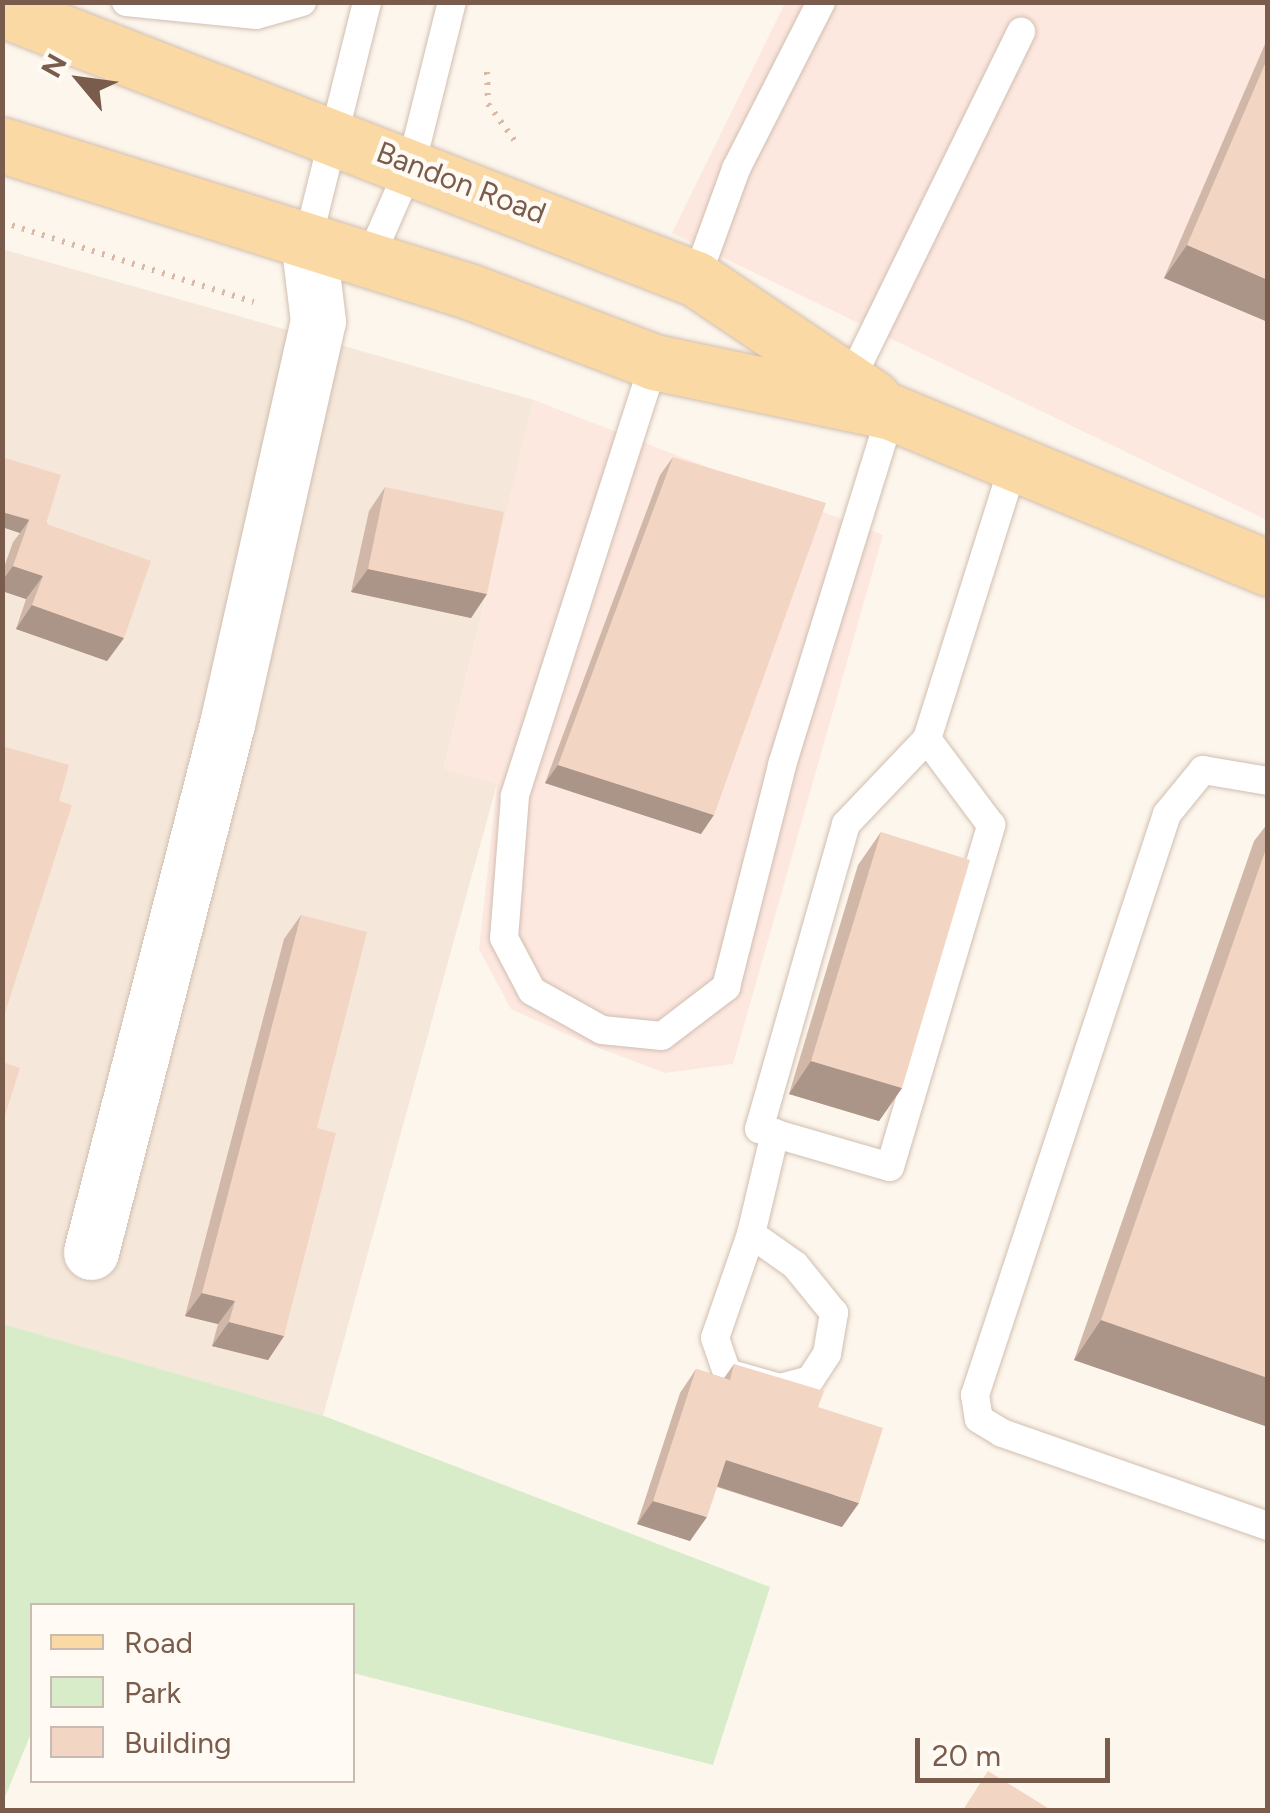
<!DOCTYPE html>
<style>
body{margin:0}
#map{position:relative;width:1270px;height:1813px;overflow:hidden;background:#fdf6ec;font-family:Figtree,sans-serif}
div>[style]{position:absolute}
.residential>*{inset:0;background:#f5e8da}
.commercial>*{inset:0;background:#fde8e0}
.green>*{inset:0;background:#d8ecc9}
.path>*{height:6px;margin-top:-3px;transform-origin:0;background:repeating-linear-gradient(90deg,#d9b8a5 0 2.5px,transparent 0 10.5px)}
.roads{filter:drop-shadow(0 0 2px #d1beb0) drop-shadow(0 0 2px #d1beb0)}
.service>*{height:28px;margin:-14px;padding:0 14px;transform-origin:14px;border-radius:14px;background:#fff}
.minor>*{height:55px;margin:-27.5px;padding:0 27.5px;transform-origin:27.5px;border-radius:27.5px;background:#fff}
.primary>*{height:55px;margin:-27.5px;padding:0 27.5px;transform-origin:27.5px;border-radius:27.5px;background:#fbd9a5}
.wall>*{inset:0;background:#d1b7a8}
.shaded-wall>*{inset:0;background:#aa9588}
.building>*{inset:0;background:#f3d5c3}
span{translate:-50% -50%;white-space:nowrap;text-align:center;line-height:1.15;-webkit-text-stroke:9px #fffaf3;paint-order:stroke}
.street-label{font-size:30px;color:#7a5c4d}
.frame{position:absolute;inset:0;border:5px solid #7a5c4d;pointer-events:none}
.legend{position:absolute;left:30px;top:1603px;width:325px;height:180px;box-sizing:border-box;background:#fffaf3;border:2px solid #cabbb1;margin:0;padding:12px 18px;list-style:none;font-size:30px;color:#7a5c4d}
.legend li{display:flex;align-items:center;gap:20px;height:50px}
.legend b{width:50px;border:2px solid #cabbb1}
.north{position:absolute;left:30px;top:30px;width:100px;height:100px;-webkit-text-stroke:8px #fffaf3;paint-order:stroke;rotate:299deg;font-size:28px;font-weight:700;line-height:40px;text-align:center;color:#7a5c4d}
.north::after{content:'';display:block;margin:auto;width:35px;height:45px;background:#7a5c4d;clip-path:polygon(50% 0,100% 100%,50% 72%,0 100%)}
.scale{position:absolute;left:915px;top:1738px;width:195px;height:45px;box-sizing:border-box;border:5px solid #7a5c4d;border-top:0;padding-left:12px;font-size:30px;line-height:35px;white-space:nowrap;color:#7a5c4d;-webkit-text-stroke:8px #fffaf3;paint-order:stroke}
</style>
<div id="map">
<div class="residential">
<i style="clip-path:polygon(2px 249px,534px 400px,444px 768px,497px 784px,323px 1416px,3px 1324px)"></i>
</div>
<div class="commercial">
<i style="clip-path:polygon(785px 3px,1267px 3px,1267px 520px,672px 233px)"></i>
<i style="clip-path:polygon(534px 400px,883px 535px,733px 1064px,665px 1073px,586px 1043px,511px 1009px,479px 949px,497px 784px,444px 769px)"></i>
</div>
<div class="green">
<i style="clip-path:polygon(3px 1324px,324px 1416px,770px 1587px,713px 1765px,353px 1673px,352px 1606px,32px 1606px,32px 1731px,3px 1802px)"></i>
</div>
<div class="path">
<i style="left:487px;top:72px;width:32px;rotate:88deg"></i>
<i style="left:488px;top:104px;width:46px;rotate:53.9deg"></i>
<i style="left:2px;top:222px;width:264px;rotate:17.6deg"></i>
</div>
<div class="roads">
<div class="service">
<i style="left:126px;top:2px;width:131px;rotate:5.7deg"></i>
<i style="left:256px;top:15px;width:48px;rotate:-15.8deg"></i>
<i style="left:308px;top:239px;width:244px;rotate:-76deg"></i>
<i style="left:369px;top:260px;width:107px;rotate:-66.3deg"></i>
<i style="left:412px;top:162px;width:165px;rotate:-76deg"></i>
<i style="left:696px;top:279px;width:117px;rotate:-70deg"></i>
<i style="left:736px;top:169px;width:187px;rotate:-63deg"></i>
<i style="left:654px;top:362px;width:456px;rotate:107.8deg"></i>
<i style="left:515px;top:796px;width:142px;rotate:94.4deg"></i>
<i style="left:504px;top:938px;width:60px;rotate:62.2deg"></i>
<i style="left:532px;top:991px;width:80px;rotate:29.1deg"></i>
<i style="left:602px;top:1030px;width:60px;rotate:5.7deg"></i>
<i style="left:662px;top:1036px;width:81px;rotate:-37.4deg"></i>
<i style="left:726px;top:987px;width:229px;rotate:-75.8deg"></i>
<i style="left:782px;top:765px;width:369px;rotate:-72.8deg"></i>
<i style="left:850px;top:381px;width:389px;rotate:-63.9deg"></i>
<i style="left:927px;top:739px;width:117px;rotate:133.6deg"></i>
<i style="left:846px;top:824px;width:317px;rotate:105.9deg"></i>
<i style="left:759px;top:1129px;width:136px;rotate:16.2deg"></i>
<i style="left:890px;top:1167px;width:357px;rotate:-73.5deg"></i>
<i style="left:991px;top:825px;width:107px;rotate:-126.7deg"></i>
<i style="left:927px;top:739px;width:286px;rotate:-72.5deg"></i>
<i style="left:1268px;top:781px;width:66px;rotate:-170.4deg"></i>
<i style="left:1203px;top:770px;width:57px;rotate:129.3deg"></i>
<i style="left:1167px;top:814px;width:612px;rotate:108.29deg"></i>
<i style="left:975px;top:1395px;width:24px;rotate:81deg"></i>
<i style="left:979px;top:1419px;width:27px;rotate:31deg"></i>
<i style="left:1002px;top:1433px;width:282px;rotate:19.3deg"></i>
<i style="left:751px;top:1234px;width:110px;rotate:109.1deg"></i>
<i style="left:715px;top:1338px;width:37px;rotate:71deg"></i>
<i style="left:727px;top:1373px;width:55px;rotate:15.8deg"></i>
<i style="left:780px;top:1388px;width:31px;rotate:-15deg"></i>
<i style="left:810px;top:1380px;width:31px;rotate:-57deg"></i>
<i style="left:827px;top:1354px;width:42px;rotate:-80.3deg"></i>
<i style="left:834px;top:1313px;width:62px;rotate:-129.1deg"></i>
<i style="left:795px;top:1265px;width:54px;rotate:-144.8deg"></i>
<i style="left:751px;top:1234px;width:104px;rotate:-76.6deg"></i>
</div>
<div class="minor">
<i style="left:91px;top:1252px;width:545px;rotate:-75.56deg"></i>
<i style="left:227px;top:724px;width:413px;rotate:-77.3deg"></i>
<i style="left:318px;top:321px;width:83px;rotate:-97deg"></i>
</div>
<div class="primary">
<i style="left:2px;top:9px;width:745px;rotate:21.26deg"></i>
<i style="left:696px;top:279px;width:213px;rotate:33.9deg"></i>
<i style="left:2px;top:145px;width:491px;rotate:17.4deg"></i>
<i style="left:471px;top:292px;width:196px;rotate:20.9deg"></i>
<i style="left:654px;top:362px;width:242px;rotate:11.9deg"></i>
<i style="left:891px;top:412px;width:408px;rotate:22.5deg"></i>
</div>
</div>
<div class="wall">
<i style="clip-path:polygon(1268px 37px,1268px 322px,1164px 278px)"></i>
<i style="clip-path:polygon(2px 457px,124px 638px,107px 661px,16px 629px,26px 599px,2px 591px,2px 573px,13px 542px,20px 533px,2px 527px)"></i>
<i style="clip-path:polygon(673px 457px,701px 834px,545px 783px,660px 475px)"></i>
<i style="clip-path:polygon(385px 487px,487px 594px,471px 618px,351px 592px,369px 511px)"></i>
<i style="clip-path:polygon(1268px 823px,1268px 1427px,1074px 1360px,1254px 841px)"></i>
<i style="clip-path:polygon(881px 832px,902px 1088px,879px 1121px,789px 1094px,858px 865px)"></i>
<i style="clip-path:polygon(301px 915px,317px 1128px,284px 1336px,268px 1360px,212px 1346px,218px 1324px,185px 1316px,284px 939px)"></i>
<i style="clip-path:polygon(734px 1364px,818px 1407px,842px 1527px,717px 1487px,690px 1541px,637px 1524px,680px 1393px,696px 1369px,724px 1378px)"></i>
</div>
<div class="shaded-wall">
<i style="clip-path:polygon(1187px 245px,1268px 280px,1268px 322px,1164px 278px)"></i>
<i style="clip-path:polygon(2px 512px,29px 520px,20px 533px,2px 527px)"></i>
<i style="clip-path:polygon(13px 566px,43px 576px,26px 599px,2px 591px,2px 581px)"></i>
<i style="clip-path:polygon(368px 569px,487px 594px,471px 618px,351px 592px)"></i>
<i style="clip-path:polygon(32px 605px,124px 638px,107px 661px,16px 629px)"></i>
<i style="clip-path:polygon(558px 765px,714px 815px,701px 834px,545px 783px)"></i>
<i style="clip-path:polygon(811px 1061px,902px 1088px,879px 1121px,789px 1094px)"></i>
<i style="clip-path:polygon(202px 1293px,235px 1301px,218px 1324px,185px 1316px)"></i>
<i style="clip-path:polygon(1101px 1320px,1268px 1378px,1268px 1427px,1074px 1360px)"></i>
<i style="clip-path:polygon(229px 1322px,284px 1336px,268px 1360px,212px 1346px)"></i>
<i style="clip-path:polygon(726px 1460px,859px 1503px,842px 1527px,710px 1484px)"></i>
<i style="clip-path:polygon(653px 1501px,707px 1517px,690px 1541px,637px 1524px)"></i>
</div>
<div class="building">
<i style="clip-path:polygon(1268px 57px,1268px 280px,1187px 245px)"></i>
<i style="clip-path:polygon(2px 457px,61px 475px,46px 524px,2px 512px)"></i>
<i style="clip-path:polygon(673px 457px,826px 503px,714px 815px,558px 765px)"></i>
<i style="clip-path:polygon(385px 487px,504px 512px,487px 594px,368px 569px)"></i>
<i style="clip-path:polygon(30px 518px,151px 561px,124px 638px,32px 605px,43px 576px,13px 566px)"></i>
<i style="clip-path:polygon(2px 746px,69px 765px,59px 801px,72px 805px,2px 1022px)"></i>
<i style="clip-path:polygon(881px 832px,970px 860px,902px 1088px,811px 1061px)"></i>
<i style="clip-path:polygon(1268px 843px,1268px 1378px,1101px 1320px)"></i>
<i style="clip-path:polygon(301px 915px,367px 932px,317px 1128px,336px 1133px,284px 1336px,229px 1322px,235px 1301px,202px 1293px)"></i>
<i style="clip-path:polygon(2px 1062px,20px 1068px,2px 1125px)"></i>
<i style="clip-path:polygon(734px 1364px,824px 1391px,818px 1407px,883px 1428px,859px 1503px,726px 1460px,707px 1517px,653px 1501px,696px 1369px,730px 1380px)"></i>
<i style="clip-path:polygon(988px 1771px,1051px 1810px,963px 1810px)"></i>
</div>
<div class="street-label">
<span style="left:461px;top:183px;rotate:21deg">Bandon Road</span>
</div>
<div class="frame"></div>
<ul class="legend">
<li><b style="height:12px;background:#fbd9a5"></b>Road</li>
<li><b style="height:28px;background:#d8ecc9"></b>Park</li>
<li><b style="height:28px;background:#f3d5c3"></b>Building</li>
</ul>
<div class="north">N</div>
<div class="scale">20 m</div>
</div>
